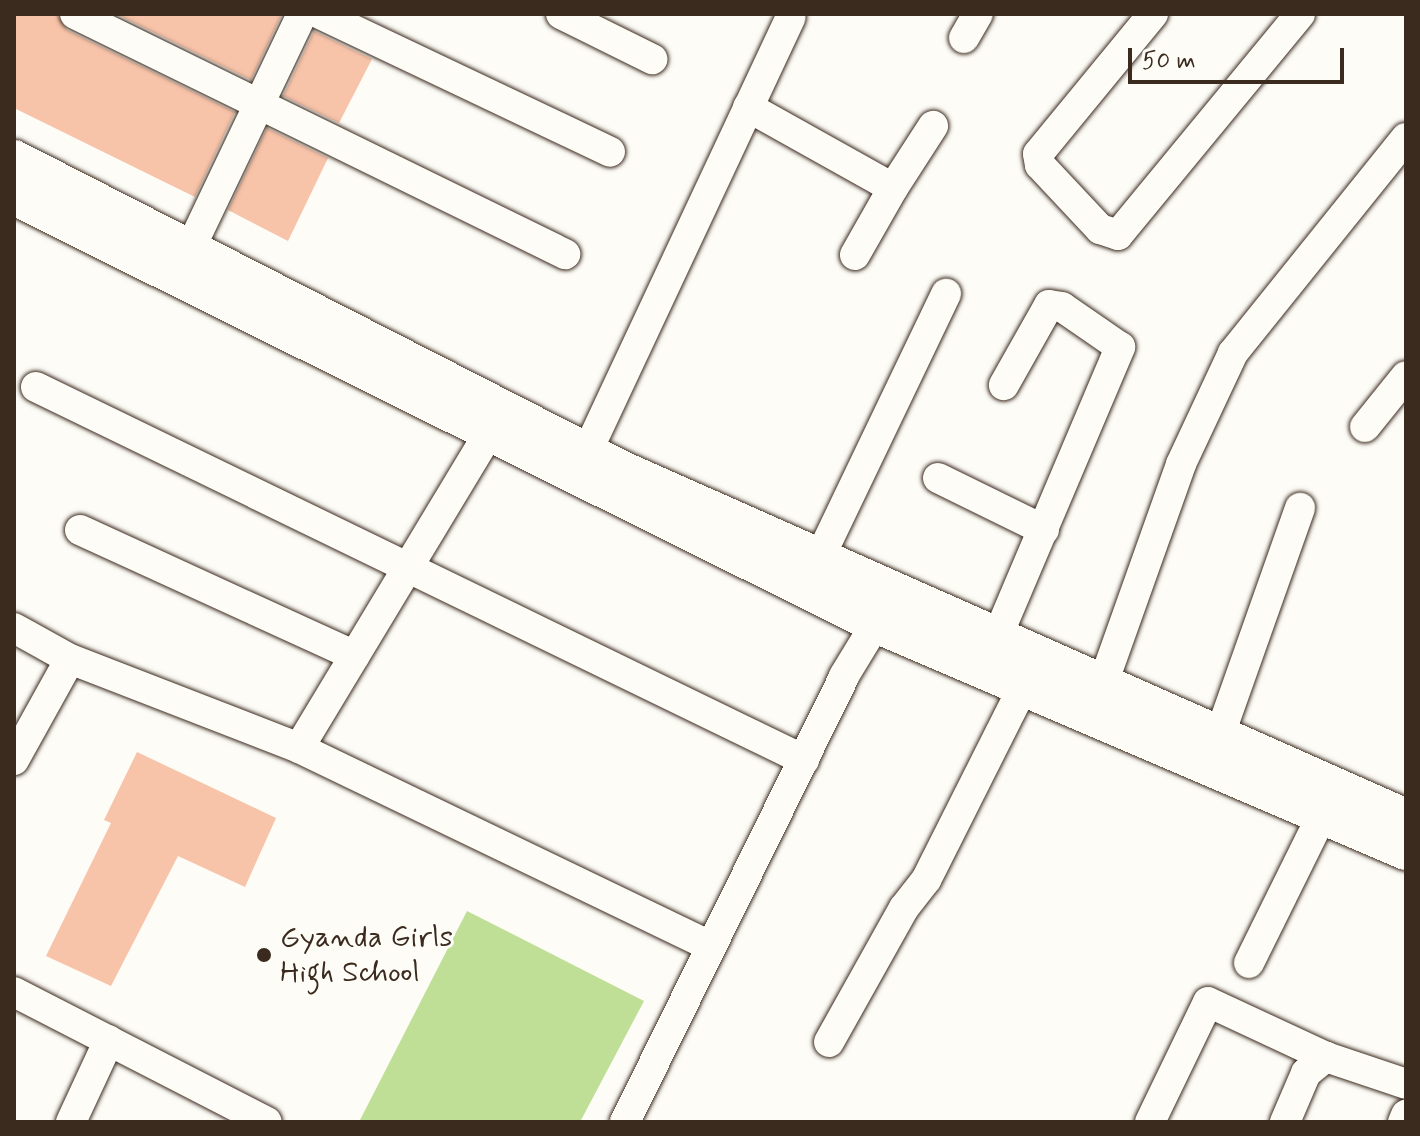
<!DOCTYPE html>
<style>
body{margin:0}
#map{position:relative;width:1420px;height:1136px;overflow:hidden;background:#fdfcf7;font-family:Mynerve,sans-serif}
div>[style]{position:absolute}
.green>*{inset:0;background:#bfde96}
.building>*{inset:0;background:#f7c3a9}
.roads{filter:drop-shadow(0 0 2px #3b2a1e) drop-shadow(0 0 2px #3b2a1e)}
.minor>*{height:30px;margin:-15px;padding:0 15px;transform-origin:15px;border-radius:15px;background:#fdfcf7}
.major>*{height:38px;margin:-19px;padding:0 19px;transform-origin:19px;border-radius:19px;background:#fdfcf7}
.dots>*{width:22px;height:22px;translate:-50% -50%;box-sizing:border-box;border:4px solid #fdfcf7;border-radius:50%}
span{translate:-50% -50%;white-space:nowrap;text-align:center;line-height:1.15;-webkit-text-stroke:6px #fdfcf7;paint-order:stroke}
.poi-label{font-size:30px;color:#3b2a1e}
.left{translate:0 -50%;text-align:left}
.frame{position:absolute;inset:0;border:16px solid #3b2a1e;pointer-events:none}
.scale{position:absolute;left:1128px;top:48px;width:216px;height:36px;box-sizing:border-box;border:4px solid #3b2a1e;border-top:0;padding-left:10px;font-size:24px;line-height:28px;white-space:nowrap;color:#3b2a1e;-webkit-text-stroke:6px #fdfcf7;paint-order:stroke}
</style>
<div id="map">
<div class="green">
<i style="clip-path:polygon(467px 911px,644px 1001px,580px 1122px,359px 1122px)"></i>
</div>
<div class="building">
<i style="clip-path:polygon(14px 14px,57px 14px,67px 30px,235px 112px,195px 197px,14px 108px)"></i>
<i style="clip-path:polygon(116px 14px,282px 14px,251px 80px)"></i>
<i style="clip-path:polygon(314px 31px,372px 59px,339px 123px,283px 96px)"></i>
<i style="clip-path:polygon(267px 128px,328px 158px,288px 241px,228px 210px)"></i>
<i style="clip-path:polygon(137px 752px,276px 818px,245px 887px,178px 856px,111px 986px,46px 956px,111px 823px,104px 820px)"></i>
</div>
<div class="roads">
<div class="minor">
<i style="left:75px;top:14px;width:546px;rotate:26.1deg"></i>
<i style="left:320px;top:14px;width:321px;rotate:25.4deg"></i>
<i style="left:561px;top:14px;width:102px;rotate:26.3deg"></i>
<i style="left:1153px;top:14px;width:181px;rotate:129.4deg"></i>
<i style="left:1038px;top:154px;width:11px;rotate:80deg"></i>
<i style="left:1040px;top:165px;width:88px;rotate:46.8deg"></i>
<i style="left:1100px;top:229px;width:19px;rotate:18deg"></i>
<i style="left:1118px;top:235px;width:286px;rotate:-50.5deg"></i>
<i style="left:964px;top:38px;width:28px;rotate:-60deg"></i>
<i style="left:748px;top:107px;width:166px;rotate:29.2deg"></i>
<i style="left:893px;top:188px;width:77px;rotate:119.6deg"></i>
<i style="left:893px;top:188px;width:74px;rotate:-57.2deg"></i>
<i style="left:190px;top:249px;width:260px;rotate:-64.5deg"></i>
<i style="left:36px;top:387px;width:854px;rotate:25.9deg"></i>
<i style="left:1365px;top:427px;width:65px;rotate:-51.2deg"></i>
<i style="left:587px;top:452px;width:480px;rotate:-64.9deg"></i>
<i style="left:938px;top:478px;width:118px;rotate:26.1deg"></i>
<i style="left:80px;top:530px;width:302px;rotate:24.6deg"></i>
<i style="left:820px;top:557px;width:292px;rotate:-64.4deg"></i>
<i style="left:14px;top:628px;width:64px;rotate:29deg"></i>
<i style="left:70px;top:659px;width:246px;rotate:21.2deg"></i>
<i style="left:299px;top:748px;width:457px;rotate:25.7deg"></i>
<i style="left:998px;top:635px;width:313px;rotate:-67deg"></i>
<i style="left:1120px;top:347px;width:70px;rotate:-145.4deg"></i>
<i style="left:1062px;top:307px;width:13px;rotate:-171deg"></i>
<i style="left:1049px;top:305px;width:92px;rotate:119.4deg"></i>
<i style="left:1096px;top:703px;width:254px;rotate:-70.4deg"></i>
<i style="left:1181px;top:464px;width:123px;rotate:-64.9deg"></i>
<i style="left:1233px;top:353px;width:276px;rotate:-51.2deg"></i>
<i style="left:1220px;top:734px;width:240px;rotate:-70.5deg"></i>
<i style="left:299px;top:748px;width:368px;rotate:-58.9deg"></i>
<i style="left:14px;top:760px;width:115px;rotate:-61deg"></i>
<i style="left:1249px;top:963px;width:165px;rotate:-63.7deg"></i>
<i style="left:14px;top:992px;width:284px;rotate:27.2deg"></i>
<i style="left:829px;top:1042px;width:154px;rotate:-60.8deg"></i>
<i style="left:904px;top:908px;width:36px;rotate:-52deg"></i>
<i style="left:926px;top:880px;width:216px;rotate:-63.3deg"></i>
<i style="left:71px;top:1122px;width:90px;rotate:-65.1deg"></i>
<i style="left:625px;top:1122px;width:497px;rotate:-63.8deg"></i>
<i style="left:844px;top:676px;width:81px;rotate:-58.7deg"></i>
<i style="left:1150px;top:1122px;width:133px;rotate:-64.2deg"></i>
<i style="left:1208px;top:1002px;width:130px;rotate:25deg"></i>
<i style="left:1285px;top:1122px;width:53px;rotate:-66.8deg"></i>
<i style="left:1306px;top:1073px;width:26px;rotate:-39deg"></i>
<i style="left:1326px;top:1057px;width:84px;rotate:18.6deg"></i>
<i style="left:1403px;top:1122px;width:8px;rotate:-67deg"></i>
</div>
<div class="major">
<i style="left:14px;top:159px;width:681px;rotate:27.09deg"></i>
<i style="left:620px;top:469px;width:860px;rotate:23.94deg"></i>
<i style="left:14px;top:196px;width:962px;rotate:26.41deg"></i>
<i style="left:876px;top:624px;width:577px;rotate:23.19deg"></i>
</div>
</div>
<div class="dots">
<i style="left:264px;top:955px;background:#3b2a1e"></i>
</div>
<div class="poi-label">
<span class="left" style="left:280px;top:955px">Gyanda Girls<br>High School</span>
</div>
<div class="frame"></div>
<div class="scale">50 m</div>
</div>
